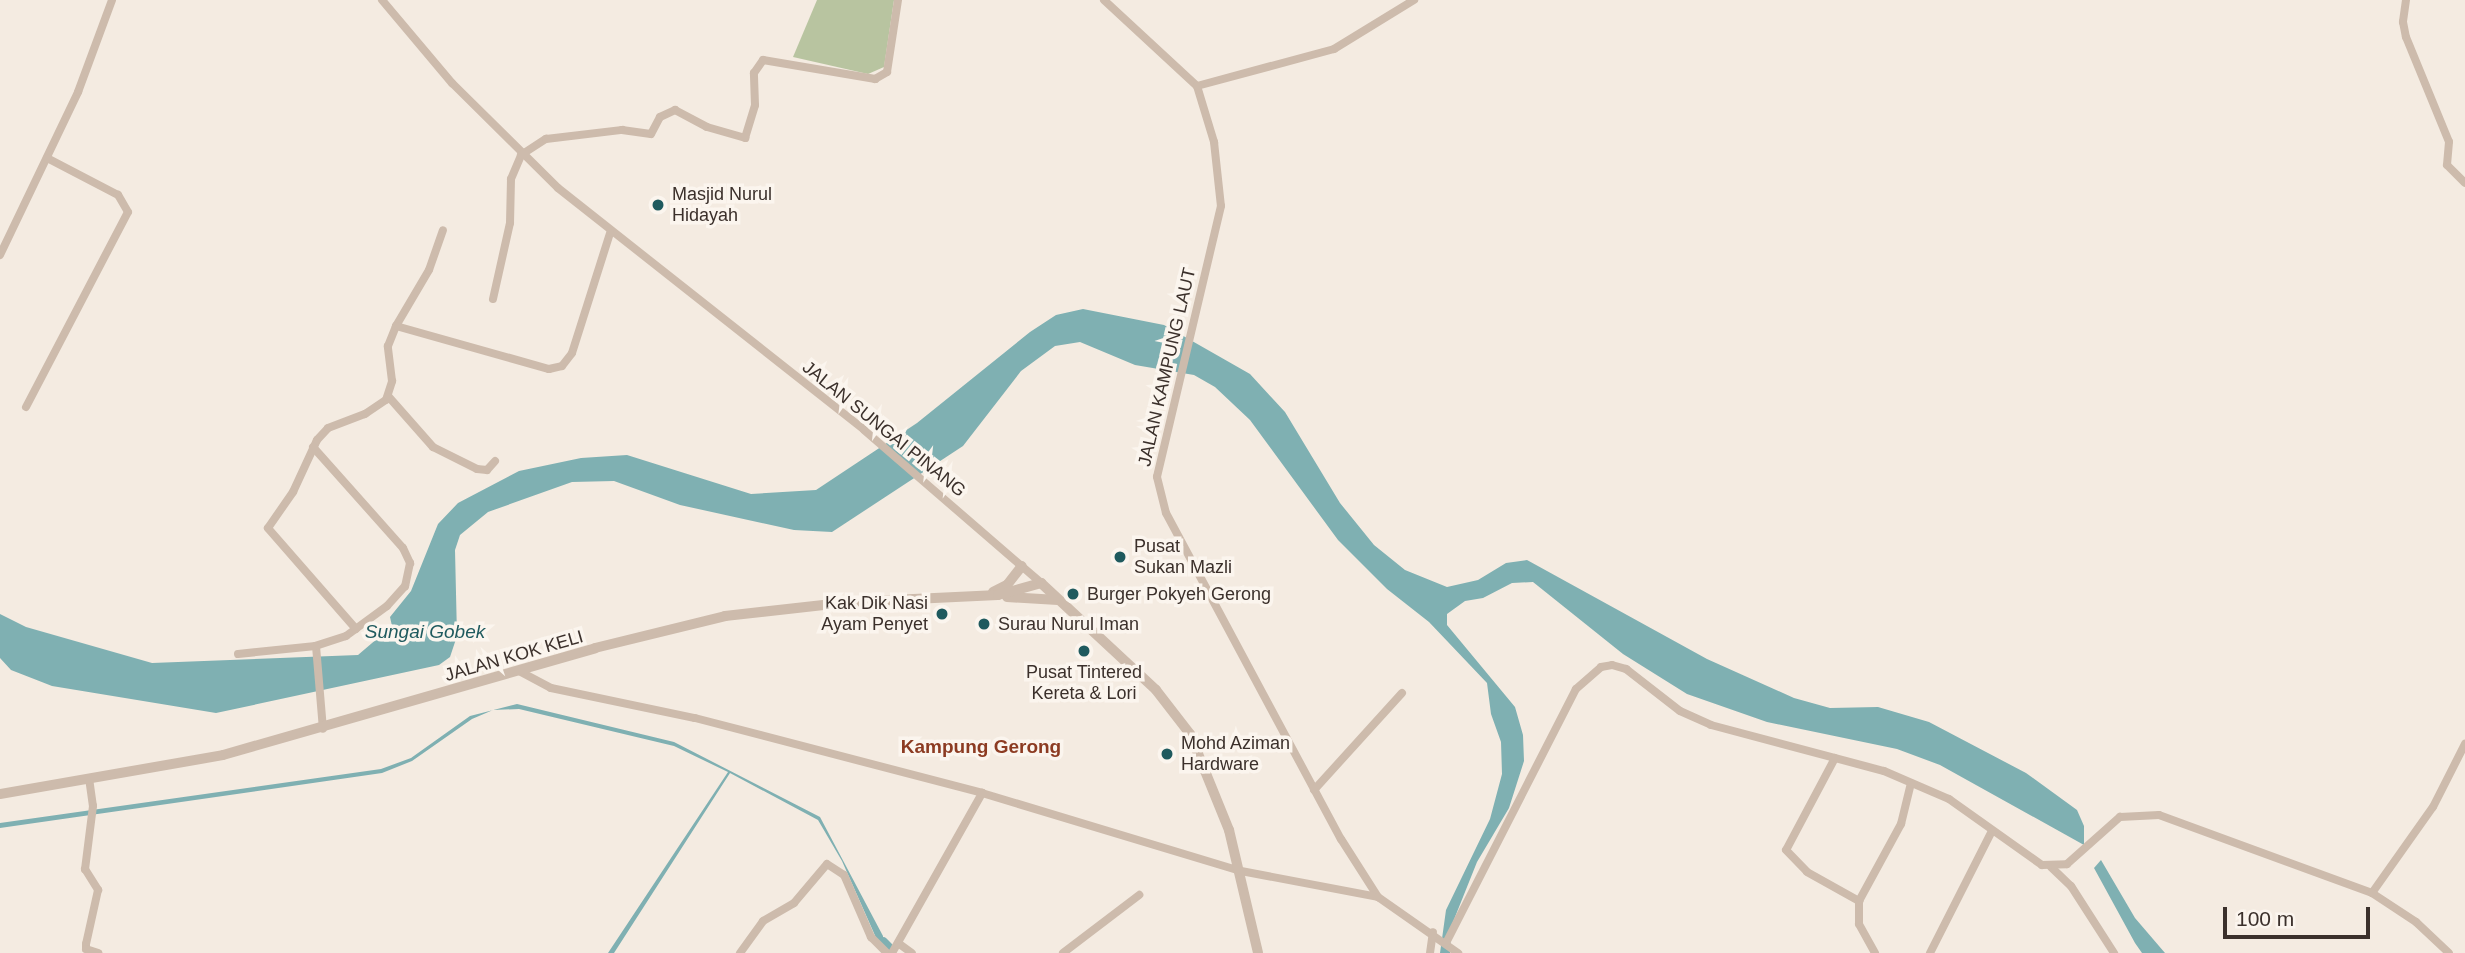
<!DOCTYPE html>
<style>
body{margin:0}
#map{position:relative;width:2465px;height:953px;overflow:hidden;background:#f4ebe1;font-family:Helvetica,sans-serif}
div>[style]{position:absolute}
.green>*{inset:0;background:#b8c4a0}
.water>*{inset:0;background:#7fb0b2}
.canal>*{height:10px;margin:-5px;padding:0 5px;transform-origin:5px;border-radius:5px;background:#7fb0b2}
.minor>*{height:8px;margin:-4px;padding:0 4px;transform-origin:4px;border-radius:4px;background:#cdbbac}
.tertiary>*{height:10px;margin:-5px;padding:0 5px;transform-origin:5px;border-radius:5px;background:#cdbbac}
.dots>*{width:19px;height:19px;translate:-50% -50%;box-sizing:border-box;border:4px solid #fbf5ee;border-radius:50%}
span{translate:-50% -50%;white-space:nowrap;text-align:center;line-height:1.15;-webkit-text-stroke:7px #fbf5ee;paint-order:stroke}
.poi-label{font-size:18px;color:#3b302b}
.left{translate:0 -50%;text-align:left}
.right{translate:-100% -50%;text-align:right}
.street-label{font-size:18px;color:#3b302b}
.water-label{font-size:19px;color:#1f5a5e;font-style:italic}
.neighbourhood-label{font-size:19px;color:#8c3b22;font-weight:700}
.scale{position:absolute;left:2223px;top:907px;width:147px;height:32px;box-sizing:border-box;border:4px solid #3b302b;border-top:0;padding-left:9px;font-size:21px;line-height:24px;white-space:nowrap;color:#3b302b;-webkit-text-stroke:5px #fbf5ee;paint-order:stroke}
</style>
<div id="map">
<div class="green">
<i style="clip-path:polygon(817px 0,894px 0,884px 67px,868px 74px,793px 57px)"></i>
</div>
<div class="water">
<i style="clip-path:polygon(1083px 309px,1164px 325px,1250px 374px,1285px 412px,1340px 503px,1374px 545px,1405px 570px,1447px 587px,1478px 580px,1506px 563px,1527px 560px,1707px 659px,1794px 698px,1830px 708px,1878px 707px,1929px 722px,2026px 773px,2077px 810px,2084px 826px,2084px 845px,1940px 765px,1897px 749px,1767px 722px,1687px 694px,1623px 654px,1533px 582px,1512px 583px,1483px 598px,1465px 601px,1447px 614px,1447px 625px,1515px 707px,1523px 735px,1524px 761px,1509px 808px,1477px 862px,1451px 927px,1450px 953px,1440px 953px,1446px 910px,1490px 819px,1502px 774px,1501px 742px,1491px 714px,1487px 683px,1429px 622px,1387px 589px,1338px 540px,1250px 420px,1215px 387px,1194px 375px,1135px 365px,1080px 342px,1055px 346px,1021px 371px,963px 446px,832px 532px,794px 530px,680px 505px,614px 481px,572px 482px,488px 512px,460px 535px,455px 550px,457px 636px,450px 657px,439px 665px,216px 713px,52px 686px,11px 670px,0 658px,0 614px,26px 627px,152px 663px,358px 655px,392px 626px,390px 617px,411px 591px,438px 524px,458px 503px,519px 471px,581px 458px,627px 455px,751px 494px,816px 490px,917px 423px,1030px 332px,1056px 315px)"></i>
<i style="clip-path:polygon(517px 704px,674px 742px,820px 817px,883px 936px,883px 942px,877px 940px,842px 861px,818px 820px,730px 773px,614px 953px,608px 953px,728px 772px,674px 746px,519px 709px,493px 710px,472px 719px,412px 761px,382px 773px,0 828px,0 823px,381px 769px,411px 758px,470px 716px)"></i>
<i style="clip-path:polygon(2101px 860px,2135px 918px,2165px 953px,2142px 953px,2135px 943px,2094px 868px)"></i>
</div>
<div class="canal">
<i style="left:883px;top:942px;width:7px;rotate:45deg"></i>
</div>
<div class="minor">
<i style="left:382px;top:0;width:109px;rotate:49.9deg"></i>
<i style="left:452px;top:83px;width:149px;rotate:44.7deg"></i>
<i style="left:558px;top:188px;width:390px;rotate:38.3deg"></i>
<i style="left:864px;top:430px;width:234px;rotate:40.8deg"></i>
<i style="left:1104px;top:0;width:127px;rotate:42.8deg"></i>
<i style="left:1197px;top:86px;width:59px;rotate:73.1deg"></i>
<i style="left:1214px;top:142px;width:64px;rotate:83.8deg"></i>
<i style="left:1221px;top:206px;width:278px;rotate:103.3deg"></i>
<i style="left:1157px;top:477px;width:37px;rotate:76deg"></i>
<i style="left:1166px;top:513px;width:370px;rotate:61.8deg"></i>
<i style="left:1341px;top:839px;width:69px;rotate:57.5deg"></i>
<i style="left:2406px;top:0;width:22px;rotate:98deg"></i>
<i style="left:2403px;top:22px;width:15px;rotate:79deg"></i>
<i style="left:2406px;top:37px;width:113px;rotate:67.7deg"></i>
<i style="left:2449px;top:142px;width:23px;rotate:95deg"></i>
<i style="left:2447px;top:165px;width:25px;rotate:45deg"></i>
<i style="left:1197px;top:86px;width:142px;rotate:-15.1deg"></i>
<i style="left:1334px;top:49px;width:94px;rotate:-31.5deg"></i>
<i style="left:0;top:255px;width:181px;rotate:-64.4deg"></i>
<i style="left:78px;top:92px;width:98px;rotate:-69.7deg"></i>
<i style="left:493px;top:299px;width:78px;rotate:-77.4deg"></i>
<i style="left:510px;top:223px;width:44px;rotate:-88.7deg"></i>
<i style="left:511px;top:179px;width:26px;rotate:-67deg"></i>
<i style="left:521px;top:155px;width:30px;rotate:-33deg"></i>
<i style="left:546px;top:139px;width:77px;rotate:-6.8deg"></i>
<i style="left:622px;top:130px;width:29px;rotate:8deg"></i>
<i style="left:651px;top:134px;width:19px;rotate:-62deg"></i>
<i style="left:660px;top:117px;width:17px;rotate:-25deg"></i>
<i style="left:675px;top:110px;width:36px;rotate:28deg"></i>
<i style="left:707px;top:127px;width:40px;rotate:16deg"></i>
<i style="left:745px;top:138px;width:34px;rotate:-73deg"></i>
<i style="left:755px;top:105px;width:32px;rotate:-92deg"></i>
<i style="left:754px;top:73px;width:16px;rotate:-55deg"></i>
<i style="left:763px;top:60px;width:114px;rotate:9.6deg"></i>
<i style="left:875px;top:79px;width:14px;rotate:-30deg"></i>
<i style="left:887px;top:72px;width:73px;rotate:-81.3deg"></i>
<i style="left:396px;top:326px;width:65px;rotate:-59.5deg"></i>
<i style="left:429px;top:270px;width:42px;rotate:-70.7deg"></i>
<i style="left:388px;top:396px;width:68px;rotate:48.6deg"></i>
<i style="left:433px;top:447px;width:49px;rotate:26.6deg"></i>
<i style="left:477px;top:469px;width:10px;rotate:6deg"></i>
<i style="left:487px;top:470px;width:12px;rotate:-48deg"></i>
<i style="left:26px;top:407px;width:220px;rotate:-62.4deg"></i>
<i style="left:128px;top:212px;width:20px;rotate:-120deg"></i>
<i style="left:118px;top:195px;width:80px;rotate:-152.5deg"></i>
<i style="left:313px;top:447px;width:135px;rotate:48.3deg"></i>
<i style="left:403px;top:548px;width:17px;rotate:65deg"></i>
<i style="left:410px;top:563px;width:24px;rotate:102deg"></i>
<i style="left:405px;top:586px;width:27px;rotate:132deg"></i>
<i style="left:387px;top:606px;width:51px;rotate:143.8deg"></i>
<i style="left:346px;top:636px;width:32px;rotate:162deg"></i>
<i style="left:316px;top:646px;width:83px;rotate:85.2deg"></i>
<i style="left:356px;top:629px;width:134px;rotate:-131.1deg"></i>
<i style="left:268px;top:528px;width:44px;rotate:-55.2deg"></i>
<i style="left:293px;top:492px;width:57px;rotate:-65.2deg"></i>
<i style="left:317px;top:440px;width:16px;rotate:-47deg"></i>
<i style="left:328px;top:428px;width:40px;rotate:-21deg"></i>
<i style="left:365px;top:414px;width:25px;rotate:-34deg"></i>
<i style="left:386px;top:400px;width:20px;rotate:-72deg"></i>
<i style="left:392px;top:381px;width:35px;rotate:-97deg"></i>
<i style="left:388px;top:346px;width:22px;rotate:-68deg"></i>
<i style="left:396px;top:326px;width:159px;rotate:15.7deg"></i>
<i style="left:549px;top:369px;width:13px;rotate:-13deg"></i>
<i style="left:562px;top:366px;width:16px;rotate:-52deg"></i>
<i style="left:572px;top:353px;width:126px;rotate:-72.4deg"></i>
<i style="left:238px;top:654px;width:78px;rotate:-5.9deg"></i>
<i style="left:519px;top:671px;width:36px;rotate:28deg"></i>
<i style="left:551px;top:688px;width:147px;rotate:11.8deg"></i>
<i style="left:695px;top:718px;width:297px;rotate:14.6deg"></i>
<i style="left:982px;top:793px;width:270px;rotate:16.8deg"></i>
<i style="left:1241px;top:871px;width:139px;rotate:10.7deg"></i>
<i style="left:1378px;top:897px;width:98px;rotate:35deg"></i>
<i style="left:1835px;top:758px;width:104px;rotate:118deg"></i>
<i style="left:1786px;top:850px;width:30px;rotate:46deg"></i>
<i style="left:1807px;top:872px;width:60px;rotate:29.1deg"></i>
<i style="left:89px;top:778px;width:28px;rotate:82deg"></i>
<i style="left:93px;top:806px;width:64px;rotate:97.2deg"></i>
<i style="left:85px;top:869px;width:25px;rotate:58deg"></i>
<i style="left:98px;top:890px;width:55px;rotate:102.5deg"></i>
<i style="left:86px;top:944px;width:5px;rotate:90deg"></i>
<i style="left:86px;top:949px;width:13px;rotate:18deg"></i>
<i style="left:1314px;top:790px;width:131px;rotate:-47.8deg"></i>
<i style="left:2051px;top:867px;width:28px;rotate:44deg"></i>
<i style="left:2071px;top:886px;width:80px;rotate:57.3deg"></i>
<i style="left:2372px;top:893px;width:105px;rotate:-54.7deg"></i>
<i style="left:2433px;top:807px;width:71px;rotate:-63.1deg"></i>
<i style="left:898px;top:943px;width:17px;rotate:36deg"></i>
<i style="left:1446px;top:943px;width:285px;rotate:-62.9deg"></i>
<i style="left:1576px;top:689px;width:33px;rotate:-41deg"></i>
<i style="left:1601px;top:667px;width:11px;rotate:-10deg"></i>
<i style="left:1612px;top:665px;width:15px;rotate:16deg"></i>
<i style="left:1626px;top:669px;width:68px;rotate:37.9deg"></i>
<i style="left:1680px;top:711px;width:34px;rotate:24deg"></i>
<i style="left:1711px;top:725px;width:179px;rotate:14.9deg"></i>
<i style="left:1884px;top:771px;width:71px;rotate:23.3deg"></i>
<i style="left:1949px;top:799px;width:114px;rotate:35.4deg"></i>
<i style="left:2042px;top:865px;width:25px;rotate:-2deg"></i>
<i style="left:2067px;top:864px;width:71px;rotate:-41.6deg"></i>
<i style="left:2120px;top:817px;width:39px;rotate:-3deg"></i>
<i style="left:2159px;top:815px;width:227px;rotate:20.1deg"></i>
<i style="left:2372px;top:893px;width:53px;rotate:33.4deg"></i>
<i style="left:2416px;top:922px;width:45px;rotate:43.2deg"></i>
<i style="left:740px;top:953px;width:39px;rotate:-54deg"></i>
<i style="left:763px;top:921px;width:36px;rotate:-30deg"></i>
<i style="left:794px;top:903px;width:51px;rotate:-49.8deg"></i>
<i style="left:827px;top:864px;width:20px;rotate:33deg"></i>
<i style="left:844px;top:875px;width:68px;rotate:66.5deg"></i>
<i style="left:871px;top:937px;width:23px;rotate:45deg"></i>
<i style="left:892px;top:953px;width:184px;rotate:-60.6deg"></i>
<i style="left:1063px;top:953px;width:96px;rotate:-37.3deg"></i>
<i style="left:1430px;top:953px;width:21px;rotate:-82deg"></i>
<i style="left:1875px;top:953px;width:33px;rotate:-119deg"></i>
<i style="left:1859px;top:924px;width:23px;rotate:-90deg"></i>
<i style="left:1859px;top:901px;width:88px;rotate:-61.4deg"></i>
<i style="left:1901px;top:824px;width:42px;rotate:-76.3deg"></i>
<i style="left:1930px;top:953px;width:137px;rotate:-63.1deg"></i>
</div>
<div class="tertiary">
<i style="left:993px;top:592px;width:16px;rotate:-27deg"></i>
<i style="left:1007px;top:585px;width:24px;rotate:-52deg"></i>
<i style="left:1007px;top:597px;width:51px;rotate:3.4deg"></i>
<i style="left:0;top:794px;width:226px;rotate:-9.9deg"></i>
<i style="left:223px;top:755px;width:387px;rotate:-16deg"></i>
<i style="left:595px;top:648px;width:134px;rotate:-13.8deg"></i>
<i style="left:725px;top:616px;width:126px;rotate:-6.4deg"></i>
<i style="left:850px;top:602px;width:148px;rotate:-2.7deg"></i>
<i style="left:998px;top:595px;width:45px;rotate:-15.6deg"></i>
<i style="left:1041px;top:583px;width:157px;rotate:42.9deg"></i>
<i style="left:1156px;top:690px;width:56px;rotate:52.3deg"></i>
<i style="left:1190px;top:734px;width:104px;rotate:67.9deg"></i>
<i style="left:1229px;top:830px;width:126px;rotate:76.7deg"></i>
</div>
<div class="dots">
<i style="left:658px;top:205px;background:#1f5a5e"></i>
<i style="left:1120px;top:557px;background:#1f5a5e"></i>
<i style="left:1073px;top:594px;background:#1f5a5e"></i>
<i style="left:942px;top:614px;background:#1f5a5e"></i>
<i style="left:984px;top:624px;background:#1f5a5e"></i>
<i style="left:1084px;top:651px;background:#1f5a5e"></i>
<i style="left:1167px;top:754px;background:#1f5a5e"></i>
</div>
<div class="poi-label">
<span class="left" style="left:672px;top:205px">Masjid Nurul<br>Hidayah</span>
<span class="left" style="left:1134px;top:557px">Pusat<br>Sukan Mazli</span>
<span class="left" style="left:1087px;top:594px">Burger Pokyeh Gerong</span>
<span class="right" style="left:928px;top:614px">Kak Dik Nasi<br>Ayam Penyet</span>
<span class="left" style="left:998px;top:624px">Surau Nurul Iman</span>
<span style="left:1084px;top:683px">Pusat Tintered<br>Kereta &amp; Lori</span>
<span class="left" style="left:1181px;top:754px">Mohd Aziman<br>Hardware</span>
</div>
<div class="street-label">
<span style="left:1167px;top:367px;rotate:-77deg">JALAN KAMPUNG LAUT</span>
<span style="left:884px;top:429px;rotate:39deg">JALAN SUNGAI PINANG</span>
<span style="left:514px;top:656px;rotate:-16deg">JALAN KOK KELI</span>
</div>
<div class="water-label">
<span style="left:425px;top:632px">Sungai Gobek</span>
</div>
<div class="neighbourhood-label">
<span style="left:981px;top:747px">Kampung Gerong</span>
</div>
<div class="scale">100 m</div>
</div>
